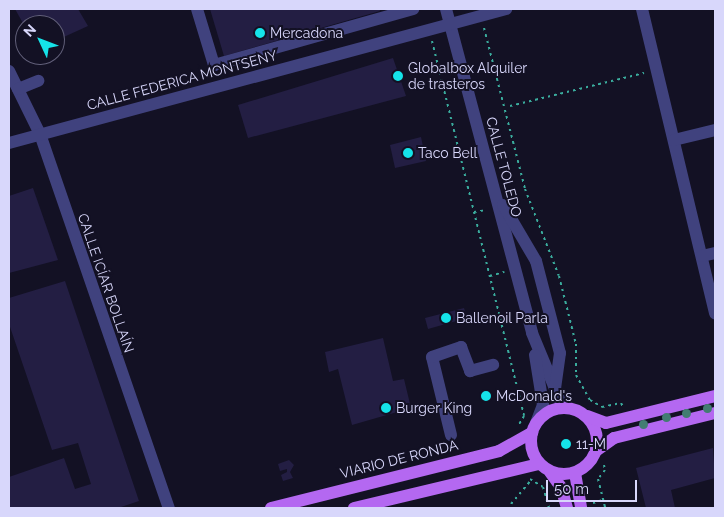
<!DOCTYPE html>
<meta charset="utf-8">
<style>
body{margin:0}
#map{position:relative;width:724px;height:517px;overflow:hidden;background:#131124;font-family:Raleway,sans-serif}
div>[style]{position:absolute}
.building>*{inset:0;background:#231e43}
.path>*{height:2px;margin-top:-1px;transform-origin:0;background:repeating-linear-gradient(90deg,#3aac9d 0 2.5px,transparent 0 6.5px)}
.minor>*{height:12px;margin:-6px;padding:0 6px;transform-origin:6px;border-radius:6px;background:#40427e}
.major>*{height:12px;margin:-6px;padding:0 6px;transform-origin:6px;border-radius:6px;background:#b468f1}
.major>.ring{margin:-6px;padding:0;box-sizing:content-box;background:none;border:12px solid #b468f1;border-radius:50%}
.trees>*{width:9px;height:9px;margin:-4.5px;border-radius:50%;background:#427d72}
.dots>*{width:14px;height:14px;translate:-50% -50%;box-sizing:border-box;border:2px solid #131124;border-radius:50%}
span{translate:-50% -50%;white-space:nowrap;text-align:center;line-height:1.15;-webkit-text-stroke:4px #131124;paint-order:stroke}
.poi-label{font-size:14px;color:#d8d7fb}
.left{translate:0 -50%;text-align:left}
.street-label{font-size:14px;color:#d8d7fb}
.frame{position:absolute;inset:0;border:10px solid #d8d7fb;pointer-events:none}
.north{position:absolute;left:15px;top:15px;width:50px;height:50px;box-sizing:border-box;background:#131124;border:1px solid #62607a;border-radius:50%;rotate:313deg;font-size:14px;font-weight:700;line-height:20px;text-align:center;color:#d8d7fb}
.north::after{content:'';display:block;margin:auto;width:18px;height:22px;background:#15e3e9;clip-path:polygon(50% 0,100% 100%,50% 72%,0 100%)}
.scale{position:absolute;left:546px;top:480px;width:91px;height:22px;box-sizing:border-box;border:2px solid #d8d7fb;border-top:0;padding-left:6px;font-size:15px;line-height:18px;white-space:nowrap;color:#d8d7fb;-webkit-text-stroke:4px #131124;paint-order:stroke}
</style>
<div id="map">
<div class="building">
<i style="clip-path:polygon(15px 9px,78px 9px,88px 26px,55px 41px,55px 25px,24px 25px)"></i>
<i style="clip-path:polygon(210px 9px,379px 9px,380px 11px,224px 56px)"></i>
<i style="clip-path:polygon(393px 58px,406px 96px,248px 138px,238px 105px)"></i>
<i style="clip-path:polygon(421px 137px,426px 161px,395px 168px,390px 145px)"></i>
<i style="clip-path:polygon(33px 188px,58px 260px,9px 273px,9px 196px)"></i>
<i style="clip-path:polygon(65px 281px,139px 501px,118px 508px,9px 508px,9px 477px,64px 458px,75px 489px,91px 484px,78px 443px,52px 450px,9px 324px,9px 298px)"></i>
<i style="clip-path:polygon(464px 308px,467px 318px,428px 329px,425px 318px)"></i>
<i style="clip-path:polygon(383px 338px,393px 381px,404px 379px,411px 408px,352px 425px,338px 369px,329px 372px,325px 352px)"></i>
<i style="clip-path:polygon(713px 448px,715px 478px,671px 490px,675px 508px,646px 508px,636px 468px)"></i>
<i style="clip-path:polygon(289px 460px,294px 465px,290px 472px,293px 478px,283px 481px,281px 475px,287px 472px,287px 469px,280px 471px,278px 464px)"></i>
</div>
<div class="path">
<i style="left:484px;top:28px;width:166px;rotate:75.7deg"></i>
<i style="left:525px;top:189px;width:93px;rotate:68.7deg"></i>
<i style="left:559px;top:276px;width:70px;rotate:76deg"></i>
<i style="left:576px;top:344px;width:31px;rotate:90deg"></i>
<i style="left:576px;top:375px;width:29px;rotate:61deg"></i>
<i style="left:590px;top:400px;width:14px;rotate:30deg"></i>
<i style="left:602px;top:407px;width:19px;rotate:-12deg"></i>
<i style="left:621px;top:403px;width:4px;rotate:63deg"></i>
<i style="left:432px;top:41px;width:386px;rotate:76.2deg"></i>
<i style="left:524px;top:416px;width:12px;rotate:121deg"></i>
<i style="left:510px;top:106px;width:138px;rotate:-13.8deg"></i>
<i style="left:460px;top:156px;width:13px;rotate:-13deg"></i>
<i style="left:474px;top:212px;width:12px;rotate:-9deg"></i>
<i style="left:490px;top:276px;width:15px;rotate:-16deg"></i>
<i style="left:604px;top:465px;width:5px;rotate:79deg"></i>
<i style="left:605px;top:470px;width:11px;rotate:128deg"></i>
<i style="left:598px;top:479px;width:30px;rotate:76deg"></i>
<i style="left:530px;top:479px;width:15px;rotate:32deg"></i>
<i style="left:543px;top:487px;width:22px;rotate:74deg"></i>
<i style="left:593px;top:503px;width:10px;rotate:-17deg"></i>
<i style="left:511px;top:504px;width:31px;rotate:-50deg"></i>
</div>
<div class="minor">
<i style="left:197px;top:9px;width:59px;rotate:73.1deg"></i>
<i style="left:214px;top:65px;width:207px;rotate:-15.7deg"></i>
<i style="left:446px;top:9px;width:335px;rotate:75.1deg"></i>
<i style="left:532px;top:333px;width:81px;rotate:67.5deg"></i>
<i style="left:642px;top:9px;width:313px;rotate:76.5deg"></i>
<i style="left:9px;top:71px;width:70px;rotate:63.8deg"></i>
<i style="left:40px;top:134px;width:396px;rotate:71deg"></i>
<i style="left:18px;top:89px;width:22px;rotate:-22deg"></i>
<i style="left:674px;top:140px;width:42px;rotate:-13.7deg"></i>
<i style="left:9px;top:143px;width:515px;rotate:-15.09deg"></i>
<i style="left:503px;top:205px;width:65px;rotate:59.5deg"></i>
<i style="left:536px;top:261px;width:95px;rotate:75.4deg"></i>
<i style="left:560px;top:353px;width:37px;rotate:98deg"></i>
<i style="left:702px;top:256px;width:13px;rotate:-13deg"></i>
<i style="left:535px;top:355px;width:51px;rotate:80.9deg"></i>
<i style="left:543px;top:405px;width:19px;rotate:111deg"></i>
<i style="left:451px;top:435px;width:80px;rotate:-103.7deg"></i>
<i style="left:432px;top:357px;width:31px;rotate:-19deg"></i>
<i style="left:461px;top:347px;width:26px;rotate:69deg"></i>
<i style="left:470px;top:371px;width:24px;rotate:-15deg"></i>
</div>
<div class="major">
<i class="ring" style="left:531px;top:408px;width:54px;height:54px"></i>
<i style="left:587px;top:416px;width:20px;rotate:20deg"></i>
<i style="left:606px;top:423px;width:112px;rotate:-13.9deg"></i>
<i style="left:596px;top:451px;width:22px;rotate:-36deg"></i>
<i style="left:614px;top:438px;width:104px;rotate:-13.9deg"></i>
<i style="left:550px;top:472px;width:19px;rotate:54deg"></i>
<i style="left:561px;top:487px;width:22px;rotate:74deg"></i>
<i style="left:575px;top:473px;width:36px;rotate:80deg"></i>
<i style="left:271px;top:508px;width:235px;rotate:-14deg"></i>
<i style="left:499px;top:451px;width:38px;rotate:-29deg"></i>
<i style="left:354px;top:508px;width:190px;rotate:-13.4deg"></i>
</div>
<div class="trees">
<i style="left:707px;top:408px"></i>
<i style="left:686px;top:413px"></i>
<i style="left:666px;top:417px"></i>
<i style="left:643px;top:424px"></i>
</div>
<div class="dots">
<i style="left:260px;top:33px;background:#15e3e9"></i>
<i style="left:398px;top:76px;background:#15e3e9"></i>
<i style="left:408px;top:153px;background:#15e3e9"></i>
<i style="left:446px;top:318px;background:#15e3e9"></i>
<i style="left:486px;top:396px;background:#15e3e9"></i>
<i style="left:386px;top:408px;background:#15e3e9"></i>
<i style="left:566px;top:444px;background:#15e3e9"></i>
</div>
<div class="poi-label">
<span class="left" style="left:270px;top:33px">Mercadona</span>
<span class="left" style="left:408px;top:76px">Globalbox Alquiler<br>de trasteros</span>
<span class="left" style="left:418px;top:153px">Taco Bell</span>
<span class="left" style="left:456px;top:318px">Ballenoil Parla</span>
<span class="left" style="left:496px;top:396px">McDonald's</span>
<span class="left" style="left:396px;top:408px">Burger King</span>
<span class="left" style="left:576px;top:444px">11-M</span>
</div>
<div class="street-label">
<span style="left:182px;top:80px;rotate:-15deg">CALLE FEDERICA MONTSENY</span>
<span style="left:504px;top:167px;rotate:75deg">CALLE TOLEDO</span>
<span style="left:106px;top:283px;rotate:71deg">CALLE ICÍAR BOLLAÍN</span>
<span style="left:399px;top:459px;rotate:-14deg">VIARIO DE RONDA</span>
</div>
<div class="frame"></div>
<div class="north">N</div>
<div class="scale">50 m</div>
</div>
